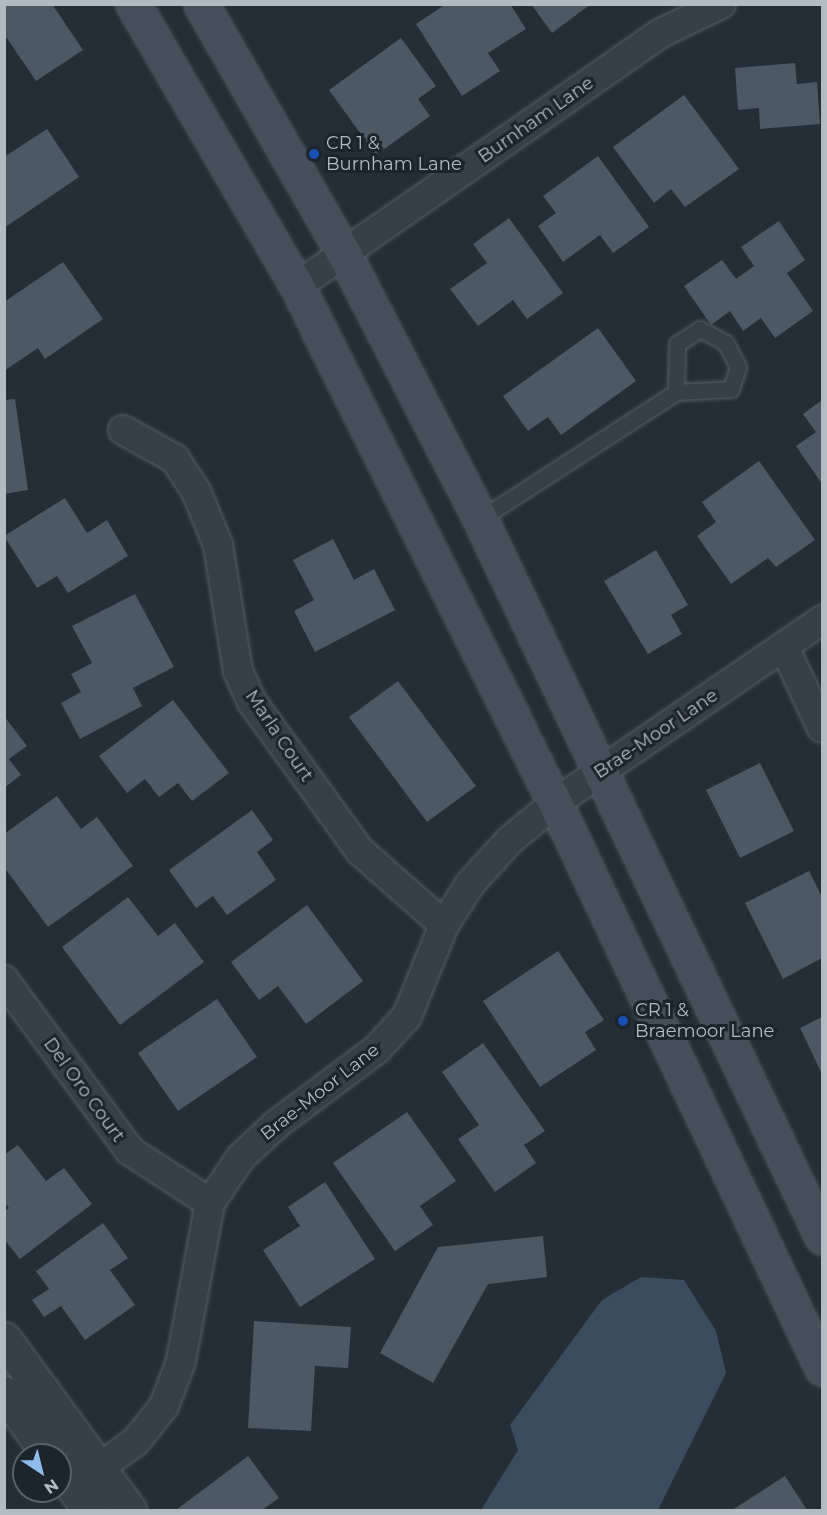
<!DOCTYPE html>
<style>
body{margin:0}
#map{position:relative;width:827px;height:1515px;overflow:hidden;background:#242e37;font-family:Montserrat,sans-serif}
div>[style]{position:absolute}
.water>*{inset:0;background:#3a4d5e}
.building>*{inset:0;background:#4c5862}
.roads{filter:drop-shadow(0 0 2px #555d65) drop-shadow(0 0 2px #555d65)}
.service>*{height:15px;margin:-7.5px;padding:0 7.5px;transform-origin:7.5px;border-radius:7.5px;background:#373f47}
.minor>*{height:28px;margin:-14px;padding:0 14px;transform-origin:14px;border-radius:14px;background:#373f47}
.tertiary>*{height:33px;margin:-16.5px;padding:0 16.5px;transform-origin:16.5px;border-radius:16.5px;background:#373f47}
.secondary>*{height:33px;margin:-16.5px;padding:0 16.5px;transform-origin:16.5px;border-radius:16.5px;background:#454f5a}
.dots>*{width:16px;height:16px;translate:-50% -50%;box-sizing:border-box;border:3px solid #1c242c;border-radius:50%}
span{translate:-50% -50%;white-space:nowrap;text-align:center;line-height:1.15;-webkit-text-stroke:6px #1c242c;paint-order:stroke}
.street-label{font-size:18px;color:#b2bac3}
.poi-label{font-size:18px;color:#b2bac3}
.left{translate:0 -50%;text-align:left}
.frame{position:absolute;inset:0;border:6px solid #b2bac3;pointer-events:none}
.north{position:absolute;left:12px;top:1443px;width:60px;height:60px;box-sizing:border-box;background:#1c242c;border:2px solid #586068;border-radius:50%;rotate:145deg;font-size:16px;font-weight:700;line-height:24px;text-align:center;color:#b2bac3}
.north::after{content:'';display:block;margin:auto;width:21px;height:27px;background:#8fbcec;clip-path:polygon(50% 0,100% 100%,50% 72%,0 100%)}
</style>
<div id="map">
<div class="water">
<i style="clip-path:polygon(641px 1277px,684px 1280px,716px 1331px,726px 1373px,658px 1510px,481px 1510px,518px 1450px,510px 1425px,602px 1300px)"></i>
</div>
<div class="building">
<i style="clip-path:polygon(4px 4px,52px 4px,83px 50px,36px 81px,4px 34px)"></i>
<i style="clip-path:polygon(446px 4px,510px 4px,526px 29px,488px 53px,500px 71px,462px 96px,416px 24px)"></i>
<i style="clip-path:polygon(531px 4px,591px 4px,552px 33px)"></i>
<i style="clip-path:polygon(401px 38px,436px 86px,418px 99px,430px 116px,376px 155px,329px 90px)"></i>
<i style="clip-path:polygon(795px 63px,797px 84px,817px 82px,820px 124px,760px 129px,759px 108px,738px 110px,735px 68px)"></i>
<i style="clip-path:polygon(684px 95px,739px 169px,685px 207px,671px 189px,654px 203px,613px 147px)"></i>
<i style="clip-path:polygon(47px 129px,79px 177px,4px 228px,4px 157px)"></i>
<i style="clip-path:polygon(598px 156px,649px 227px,613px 253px,600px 235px,563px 262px,538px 226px,556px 213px,543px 196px)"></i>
<i style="clip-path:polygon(509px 218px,563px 293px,527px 319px,513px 300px,478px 326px,450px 289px,487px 263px,473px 244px)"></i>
<i style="clip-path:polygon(779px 221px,805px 260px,787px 273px,813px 311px,775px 338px,761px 318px,743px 331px,730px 311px,711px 325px,684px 286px,722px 260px,736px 279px,754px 266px,741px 247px)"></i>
<i style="clip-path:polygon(63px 262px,103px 319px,45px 359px,38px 348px,4px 371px,4px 302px)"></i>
<i style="clip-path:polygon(598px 328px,636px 381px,561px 435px,548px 417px,528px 431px,503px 396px)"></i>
<i style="clip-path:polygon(15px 399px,28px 490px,4px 494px,4px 400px)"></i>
<i style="clip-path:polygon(822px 400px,822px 484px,796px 446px,816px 432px,803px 414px)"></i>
<i style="clip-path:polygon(759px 461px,815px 540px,776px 567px,768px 558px,731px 584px,697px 536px,716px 522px,702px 502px)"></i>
<i style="clip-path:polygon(65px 498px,87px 533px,107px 520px,128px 556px,68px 593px,57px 576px,37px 588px,4px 536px)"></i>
<i style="clip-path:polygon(333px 539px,354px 580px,374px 569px,395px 610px,315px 652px,294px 611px,314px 600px,293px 560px)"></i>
<i style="clip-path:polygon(656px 550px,688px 605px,671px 615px,682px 634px,648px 654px,604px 581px)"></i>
<i style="clip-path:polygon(135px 594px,174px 667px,133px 688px,142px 706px,80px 739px,61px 703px,81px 692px,71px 674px,92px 663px,72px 626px)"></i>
<i style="clip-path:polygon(398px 681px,476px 786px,427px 822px,349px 717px)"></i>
<i style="clip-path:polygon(173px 700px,229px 773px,192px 801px,178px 783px,159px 797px,145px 779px,127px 793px,99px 756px)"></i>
<i style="clip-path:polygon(4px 716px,27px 746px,9px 759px,21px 775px,4px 788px)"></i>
<i style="clip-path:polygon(760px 763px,794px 831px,740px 858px,706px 790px)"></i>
<i style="clip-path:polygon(57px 796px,81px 829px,97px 817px,133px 866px,48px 927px,4px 867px,4px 834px)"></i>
<i style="clip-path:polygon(252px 810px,273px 840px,257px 852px,276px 880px,227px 915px,213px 896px,196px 908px,169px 870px)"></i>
<i style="clip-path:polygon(809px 871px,822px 897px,822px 958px,783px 979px,745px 903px)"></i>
<i style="clip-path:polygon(128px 897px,158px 936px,175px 923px,204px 962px,120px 1025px,62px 947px)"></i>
<i style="clip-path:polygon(307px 905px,363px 981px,306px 1024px,278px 986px,259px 1000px,231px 962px)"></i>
<i style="clip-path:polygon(558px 951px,604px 1020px,585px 1032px,596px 1050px,540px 1087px,483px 1001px)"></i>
<i style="clip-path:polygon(217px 999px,257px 1057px,178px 1111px,138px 1053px)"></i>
<i style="clip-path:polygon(822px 1017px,822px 1074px,800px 1028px)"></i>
<i style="clip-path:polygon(483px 1043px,545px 1131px,524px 1145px,536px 1163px,495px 1192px,458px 1139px,479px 1125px,442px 1072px)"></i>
<i style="clip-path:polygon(407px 1112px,456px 1181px,420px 1206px,433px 1225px,395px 1251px,333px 1163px)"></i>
<i style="clip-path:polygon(18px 1145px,46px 1181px,64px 1168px,92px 1204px,20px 1259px,4px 1239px,4px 1211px,9px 1208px,4px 1202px,4px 1155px)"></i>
<i style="clip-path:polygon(325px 1182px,375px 1259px,300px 1307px,263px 1250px,300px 1226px,288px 1207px)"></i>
<i style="clip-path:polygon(103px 1223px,128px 1258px,110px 1270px,135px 1305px,85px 1340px,61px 1306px,44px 1317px,32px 1300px,49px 1289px,36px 1271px)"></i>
<i style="clip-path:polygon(543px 1236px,547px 1277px,488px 1284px,433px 1383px,380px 1353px,438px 1247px)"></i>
<i style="clip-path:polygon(254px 1321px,351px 1327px,348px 1368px,315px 1366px,311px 1431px,248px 1428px)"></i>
<i style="clip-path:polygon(248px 1456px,279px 1498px,262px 1510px,176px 1510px)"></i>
<i style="clip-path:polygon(785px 1476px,807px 1510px,732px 1510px)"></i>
</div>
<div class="roads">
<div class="service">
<i style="left:480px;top:519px;width:234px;rotate:-32.9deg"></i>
<i style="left:676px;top:392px;width:55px;rotate:-3.1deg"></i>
<i style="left:731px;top:389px;width:23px;rotate:-72deg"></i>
<i style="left:738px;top:367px;width:27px;rotate:-117deg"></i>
<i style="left:726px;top:343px;width:30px;rotate:-152deg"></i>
<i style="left:700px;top:329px;width:27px;rotate:147deg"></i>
<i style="left:677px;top:344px;width:48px;rotate:91.2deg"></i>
</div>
<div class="minor">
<i style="left:297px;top:286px;width:441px;rotate:-34.8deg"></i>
<i style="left:659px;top:34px;width:69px;rotate:-25.8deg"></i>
<i style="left:123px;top:430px;width:60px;rotate:29.1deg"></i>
<i style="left:175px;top:459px;width:38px;rotate:57deg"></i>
<i style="left:196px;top:491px;width:58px;rotate:67.8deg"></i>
<i style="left:218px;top:545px;width:128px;rotate:81deg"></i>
<i style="left:238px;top:671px;width:34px;rotate:66deg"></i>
<i style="left:252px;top:702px;width:184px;rotate:54.1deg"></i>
<i style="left:360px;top:851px;width:112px;rotate:41.4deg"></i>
<i style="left:784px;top:647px;width:89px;rotate:64.9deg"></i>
<i style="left:4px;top:980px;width:212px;rotate:53.6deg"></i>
<i style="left:130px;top:1151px;width:95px;rotate:33deg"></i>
<i style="left:80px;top:1482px;width:69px;rotate:-36.2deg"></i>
<i style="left:136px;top:1441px;width:45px;rotate:-51.3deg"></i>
<i style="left:164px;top:1406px;width:48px;rotate:-69.3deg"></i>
<i style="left:181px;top:1361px;width:161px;rotate:-79.6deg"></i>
<i style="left:210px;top:1203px;width:55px;rotate:-56deg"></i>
<i style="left:241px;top:1157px;width:50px;rotate:-42.6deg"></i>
<i style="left:278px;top:1123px;width:124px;rotate:-36.8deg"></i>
<i style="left:377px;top:1049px;width:45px;rotate:-47.7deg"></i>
<i style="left:407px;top:1016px;width:98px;rotate:-67.9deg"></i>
<i style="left:444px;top:925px;width:49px;rotate:-57.6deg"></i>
<i style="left:470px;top:884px;width:59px;rotate:-47.7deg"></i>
<i style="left:510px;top:840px;width:58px;rotate:-39.4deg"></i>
<i style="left:555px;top:803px;width:324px;rotate:-34.4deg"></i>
</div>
<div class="tertiary">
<i style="left:4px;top:1339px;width:212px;rotate:53.8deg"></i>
<i style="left:4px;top:1393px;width:77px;rotate:53.4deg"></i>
<i style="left:60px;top:1469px;width:51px;rotate:53.8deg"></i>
</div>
<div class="secondary">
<i style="left:133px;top:4px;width:326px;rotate:59.8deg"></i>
<i style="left:297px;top:286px;width:578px;rotate:63.48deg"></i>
<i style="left:555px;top:803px;width:625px;rotate:64.71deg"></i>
<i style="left:201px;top:4px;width:288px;rotate:60.2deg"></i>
<i style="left:344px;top:254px;width:298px;rotate:62.8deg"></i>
<i style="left:480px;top:519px;width:795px;rotate:64.53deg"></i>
</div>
</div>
<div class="dots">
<i style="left:314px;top:154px;background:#1a4fb4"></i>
<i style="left:623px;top:1021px;background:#1a4fb4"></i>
</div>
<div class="street-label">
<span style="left:536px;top:120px;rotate:-35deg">Burnham Lane</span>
<span style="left:656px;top:734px;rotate:-34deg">Brae-Moor Lane</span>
<span style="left:279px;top:736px;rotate:56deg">Marla Court</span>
<span style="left:84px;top:1090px;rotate:54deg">Del Oro Court</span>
<span style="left:320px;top:1092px;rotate:-38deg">Brae-Moor Lane</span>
</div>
<div class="poi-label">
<span class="left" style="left:326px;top:154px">CR 1 &amp;<br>Burnham Lane</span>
<span class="left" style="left:635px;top:1021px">CR 1 &amp;<br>Braemoor Lane</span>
</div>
<div class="frame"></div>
<div class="north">N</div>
</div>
